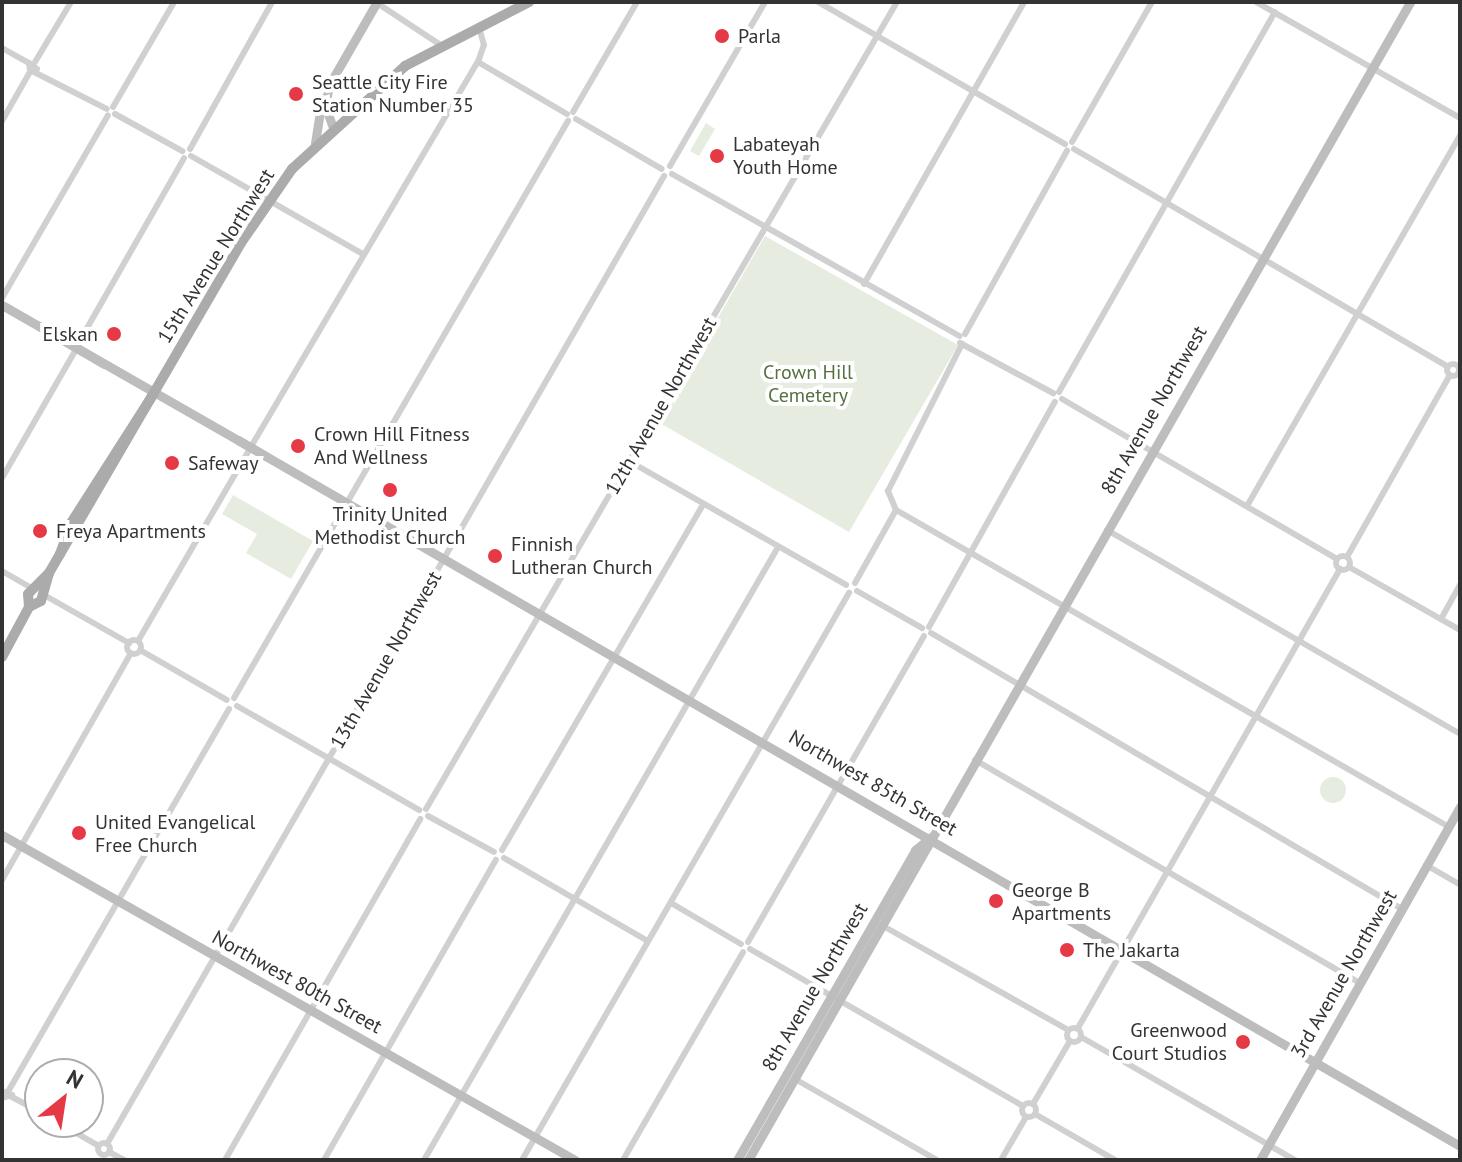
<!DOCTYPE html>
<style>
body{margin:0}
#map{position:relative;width:1462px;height:1162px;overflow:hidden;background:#fff;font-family:"PT Sans",sans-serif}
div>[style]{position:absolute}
.green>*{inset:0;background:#e6ecdf}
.round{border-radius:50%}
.street>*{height:6px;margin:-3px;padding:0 3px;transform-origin:3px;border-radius:3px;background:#d0d0d0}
.street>.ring{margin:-3px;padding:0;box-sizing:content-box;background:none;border:6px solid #d0d0d0;border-radius:50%}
.secondary>*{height:9px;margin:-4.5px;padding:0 4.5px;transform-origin:4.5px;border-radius:4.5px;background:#bdbdbd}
.primary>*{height:10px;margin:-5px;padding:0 5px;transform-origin:5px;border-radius:5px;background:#ababab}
.dots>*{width:22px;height:22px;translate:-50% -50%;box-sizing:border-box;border:4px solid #fff;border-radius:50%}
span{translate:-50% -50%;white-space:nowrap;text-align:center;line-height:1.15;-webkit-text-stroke:8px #fff;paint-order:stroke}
.poi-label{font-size:20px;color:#333}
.left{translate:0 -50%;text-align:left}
.right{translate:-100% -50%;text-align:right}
.street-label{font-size:20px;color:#333}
.park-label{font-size:20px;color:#56703f}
.frame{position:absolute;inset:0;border:4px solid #333;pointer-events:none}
.north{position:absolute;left:24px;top:1058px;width:80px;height:80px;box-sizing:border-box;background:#fff;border:2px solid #adadad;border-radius:50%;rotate:30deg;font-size:22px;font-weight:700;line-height:32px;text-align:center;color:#333}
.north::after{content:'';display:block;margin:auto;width:28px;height:36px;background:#e63946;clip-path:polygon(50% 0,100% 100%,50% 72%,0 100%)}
</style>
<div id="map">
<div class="green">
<i style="clip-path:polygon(706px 123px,715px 129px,699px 156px,690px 151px)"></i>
<i style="clip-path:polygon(765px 236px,958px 345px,849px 532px,658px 422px)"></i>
<i style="clip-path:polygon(233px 495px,313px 541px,291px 579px,246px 553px,257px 534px,222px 514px)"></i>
<i class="round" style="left:1320px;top:777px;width:26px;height:26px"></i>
</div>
<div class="street">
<i style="left:818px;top:2px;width:285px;rotate:29.9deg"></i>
<i style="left:1256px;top:2px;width:235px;rotate:29.6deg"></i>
<i style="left:377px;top:3px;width:74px;rotate:33.5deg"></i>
<i style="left:2px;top:48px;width:31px;rotate:29deg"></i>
<i style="left:35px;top:62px;width:70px;rotate:-59deg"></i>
<i style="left:478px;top:62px;width:103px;rotate:30.3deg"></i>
<i style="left:37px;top:69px;width:10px;rotate:-143deg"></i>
<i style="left:29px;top:63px;width:7px;rotate:82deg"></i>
<i style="left:30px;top:70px;width:86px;rotate:26.9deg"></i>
<i style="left:113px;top:107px;width:121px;rotate:-59.8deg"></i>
<i style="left:573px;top:112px;width:127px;rotate:-59.8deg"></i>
<i style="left:115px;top:114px;width:77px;rotate:28.9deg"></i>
<i style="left:576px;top:119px;width:99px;rotate:30.2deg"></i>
<i style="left:2px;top:121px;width:59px;rotate:-60.4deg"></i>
<i style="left:1072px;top:142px;width:161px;rotate:-60.3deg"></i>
<i style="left:190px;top:149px;width:168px;rotate:-60.8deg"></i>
<i style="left:1074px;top:149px;width:433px;rotate:30.2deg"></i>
<i style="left:191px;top:156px;width:198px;rotate:29.7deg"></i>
<i style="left:670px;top:166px;width:190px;rotate:-59.9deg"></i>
<i style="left:672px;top:174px;width:330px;rotate:29.4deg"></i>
<i style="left:864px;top:284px;width:324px;rotate:-60.4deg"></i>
<i style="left:2px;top:298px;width:211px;rotate:-59.9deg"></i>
<i style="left:965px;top:334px;width:210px;rotate:-60.9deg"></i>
<i style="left:960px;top:343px;width:106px;rotate:28.3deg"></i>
<i style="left:78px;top:344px;width:214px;rotate:-60.3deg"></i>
<i class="ring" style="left:1447px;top:364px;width:6px;height:6px"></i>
<i style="left:1059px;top:392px;width:437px;rotate:-60.4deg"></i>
<i style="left:1062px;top:399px;width:318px;rotate:30.2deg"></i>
<i style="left:252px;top:445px;width:445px;rotate:-59.5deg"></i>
<i style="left:478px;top:62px;width:18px;rotate:-71deg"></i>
<i style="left:484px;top:45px;width:18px;rotate:-106deg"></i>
<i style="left:629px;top:461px;width:250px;rotate:29.7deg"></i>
<i style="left:2px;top:478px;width:146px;rotate:-60.1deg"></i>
<i style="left:1247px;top:506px;width:427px;rotate:-60.1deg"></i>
<i style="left:896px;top:510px;width:637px;rotate:29.82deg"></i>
<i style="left:1107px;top:530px;width:408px;rotate:30deg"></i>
<i class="ring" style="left:1336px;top:556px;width:8px;height:8px"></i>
<i style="left:1347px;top:557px;width:209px;rotate:-60.5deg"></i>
<i style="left:1349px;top:567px;width:128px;rotate:29.6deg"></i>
<i style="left:2px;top:571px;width:34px;rotate:30deg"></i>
<i style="left:855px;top:583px;width:84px;rotate:-60.7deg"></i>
<i style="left:896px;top:510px;width:21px;rotate:-113deg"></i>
<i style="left:888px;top:491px;width:165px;rotate:-63.3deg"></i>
<i style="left:857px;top:591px;width:75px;rotate:29.6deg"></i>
<i style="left:44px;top:595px;width:98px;rotate:29.5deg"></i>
<i style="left:1441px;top:619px;width:39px;rotate:-61deg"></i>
<i style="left:929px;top:627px;width:258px;rotate:-60.8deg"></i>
<i style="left:931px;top:633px;width:546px;rotate:30.37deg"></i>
<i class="ring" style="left:127px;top:640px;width:8px;height:8px"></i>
<i style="left:138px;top:641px;width:221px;rotate:-59.8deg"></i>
<i style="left:140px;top:650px;width:100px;rotate:29.9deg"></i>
<i style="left:234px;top:698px;width:667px;rotate:-59.94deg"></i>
<i style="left:237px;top:706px;width:210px;rotate:29.7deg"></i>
<i style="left:975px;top:760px;width:444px;rotate:30.1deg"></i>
<i style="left:426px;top:809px;width:934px;rotate:-59.73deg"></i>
<i style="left:428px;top:816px;width:75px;rotate:28.6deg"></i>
<i style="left:502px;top:850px;width:399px;rotate:-59.8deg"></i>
<i style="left:504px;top:858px;width:166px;rotate:30deg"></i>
<i style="left:1426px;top:865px;width:39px;rotate:30deg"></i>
<i style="left:2px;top:880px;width:261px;rotate:-60.4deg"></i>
<i style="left:671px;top:903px;width:81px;rotate:30.4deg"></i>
<i style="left:883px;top:926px;width:212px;rotate:29.3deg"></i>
<i style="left:748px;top:942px;width:353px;rotate:-60.1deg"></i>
<i style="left:750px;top:949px;width:315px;rotate:29.9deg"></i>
<i class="ring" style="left:1067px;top:1028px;width:8px;height:8px"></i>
<i style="left:1078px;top:1028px;width:529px;rotate:-60.28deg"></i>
<i style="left:1081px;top:1037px;width:247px;rotate:29.9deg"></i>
<i style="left:795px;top:1079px;width:163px;rotate:29.7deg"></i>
<i style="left:9px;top:1090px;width:440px;rotate:-60deg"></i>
<i style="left:2px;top:1091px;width:11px;rotate:22deg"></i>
<i style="left:12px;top:1095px;width:10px;rotate:163deg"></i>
<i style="left:12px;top:1097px;width:32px;rotate:28deg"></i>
<i class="ring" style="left:1022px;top:1103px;width:8px;height:8px"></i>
<i style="left:1033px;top:1104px;width:73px;rotate:-59.6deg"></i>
<i style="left:1035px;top:1114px;width:92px;rotate:29.9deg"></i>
<i style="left:57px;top:1122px;width:48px;rotate:29.7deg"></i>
<i class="ring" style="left:98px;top:1143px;width:6px;height:6px"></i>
<i style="left:107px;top:1144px;width:1117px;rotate:-60.08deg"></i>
<i style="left:109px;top:1152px;width:17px;rotate:28deg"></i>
<i style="left:225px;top:1160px;width:393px;rotate:-60.2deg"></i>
<i style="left:324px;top:1160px;width:346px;rotate:-60.2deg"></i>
<i style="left:424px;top:1160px;width:708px;rotate:-59.99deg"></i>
<i style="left:522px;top:1160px;width:655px;rotate:-60.03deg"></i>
<i style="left:623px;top:1160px;width:240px;rotate:-60deg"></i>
<i style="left:1001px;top:1160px;width:50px;rotate:-59.8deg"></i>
</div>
<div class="secondary">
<i style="left:332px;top:125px;width:20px;rotate:-110deg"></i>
<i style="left:325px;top:106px;width:21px;rotate:-79deg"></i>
<i style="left:329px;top:85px;width:96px;rotate:-60deg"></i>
<i style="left:315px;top:143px;width:45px;rotate:-81deg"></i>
<i style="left:2px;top:305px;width:304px;rotate:29.8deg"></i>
<i style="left:39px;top:326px;width:75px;rotate:30.3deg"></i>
<i style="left:238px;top:440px;width:1411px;rotate:30.02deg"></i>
<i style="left:2px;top:835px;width:659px;rotate:29.56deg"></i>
<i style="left:737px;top:1160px;width:357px;rotate:-60.1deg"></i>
<i style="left:915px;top:850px;width:21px;rotate:-39deg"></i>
<i style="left:748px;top:1160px;width:1334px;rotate:-60.24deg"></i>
<i style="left:1260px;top:1160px;width:406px;rotate:-60.5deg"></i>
</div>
<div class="primary">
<i style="left:60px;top:554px;width:33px;rotate:-70deg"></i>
<i style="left:71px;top:523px;width:154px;rotate:-57.4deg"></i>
<i style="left:29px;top:607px;width:13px;rotate:-94deg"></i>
<i style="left:28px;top:594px;width:30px;rotate:-45deg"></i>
<i style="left:2px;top:657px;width:57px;rotate:-61.6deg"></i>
<i style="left:29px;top:607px;width:13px;rotate:-27deg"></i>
<i style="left:41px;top:601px;width:29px;rotate:-74deg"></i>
<i style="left:49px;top:573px;width:382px;rotate:-59.8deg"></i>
<i style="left:241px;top:243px;width:90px;rotate:-55.4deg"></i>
<i style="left:292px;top:169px;width:153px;rotate:-42.3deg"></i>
<i style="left:405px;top:66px;width:140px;rotate:-27.3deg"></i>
</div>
<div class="dots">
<i style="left:722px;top:36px;background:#e63946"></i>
<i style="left:296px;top:94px;background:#e63946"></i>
<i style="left:717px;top:156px;background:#e63946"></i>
<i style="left:114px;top:334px;background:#e63946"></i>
<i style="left:298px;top:446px;background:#e63946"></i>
<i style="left:172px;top:463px;background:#e63946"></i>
<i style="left:390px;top:490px;background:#e63946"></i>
<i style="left:40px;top:531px;background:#e63946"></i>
<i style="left:495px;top:556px;background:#e63946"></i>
<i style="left:79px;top:833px;background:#e63946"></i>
<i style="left:996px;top:901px;background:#e63946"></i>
<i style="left:1067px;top:950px;background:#e63946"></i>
<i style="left:1243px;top:1042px;background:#e63946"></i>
</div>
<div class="poi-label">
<span class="left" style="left:738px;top:36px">Parla</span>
<span class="left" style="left:312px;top:94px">Seattle City Fire<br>Station Number 35</span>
<span class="left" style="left:733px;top:156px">Labateyah<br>Youth Home</span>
<span class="right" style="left:98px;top:334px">Elskan</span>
<span class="left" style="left:314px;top:446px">Crown Hill Fitness<br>And Wellness</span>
<span class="left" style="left:188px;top:463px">Safeway</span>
<span style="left:390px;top:526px">Trinity United<br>Methodist Church</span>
<span class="left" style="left:56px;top:531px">Freya Apartments</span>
<span class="left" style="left:511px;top:556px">Finnish<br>Lutheran Church</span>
<span class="left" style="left:95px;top:834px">United Evangelical<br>Free Church</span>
<span class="left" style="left:1012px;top:902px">George B<br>Apartments</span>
<span class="left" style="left:1083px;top:950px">The Jakarta</span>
<span class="right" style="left:1227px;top:1042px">Greenwood<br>Court Studios</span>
</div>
<div class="street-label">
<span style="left:216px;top:256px;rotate:-58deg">15th Avenue Northwest</span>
<span style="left:661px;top:406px;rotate:-60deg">12th Avenue Northwest</span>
<span style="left:1154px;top:410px;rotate:-60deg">8th Avenue Northwest</span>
<span style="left:386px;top:660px;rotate:-60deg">13th Avenue Northwest</span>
<span style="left:873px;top:783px;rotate:30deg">Northwest 85th Street</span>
<span style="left:1344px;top:974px;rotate:-60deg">3rd Avenue Northwest</span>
<span style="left:297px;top:982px;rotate:29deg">Northwest 80th Street</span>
<span style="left:815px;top:987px;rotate:-60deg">8th Avenue Northwest</span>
</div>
<div class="park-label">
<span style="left:808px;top:384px">Crown Hill<br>Cemetery</span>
</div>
<div class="frame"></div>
<div class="north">N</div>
</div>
